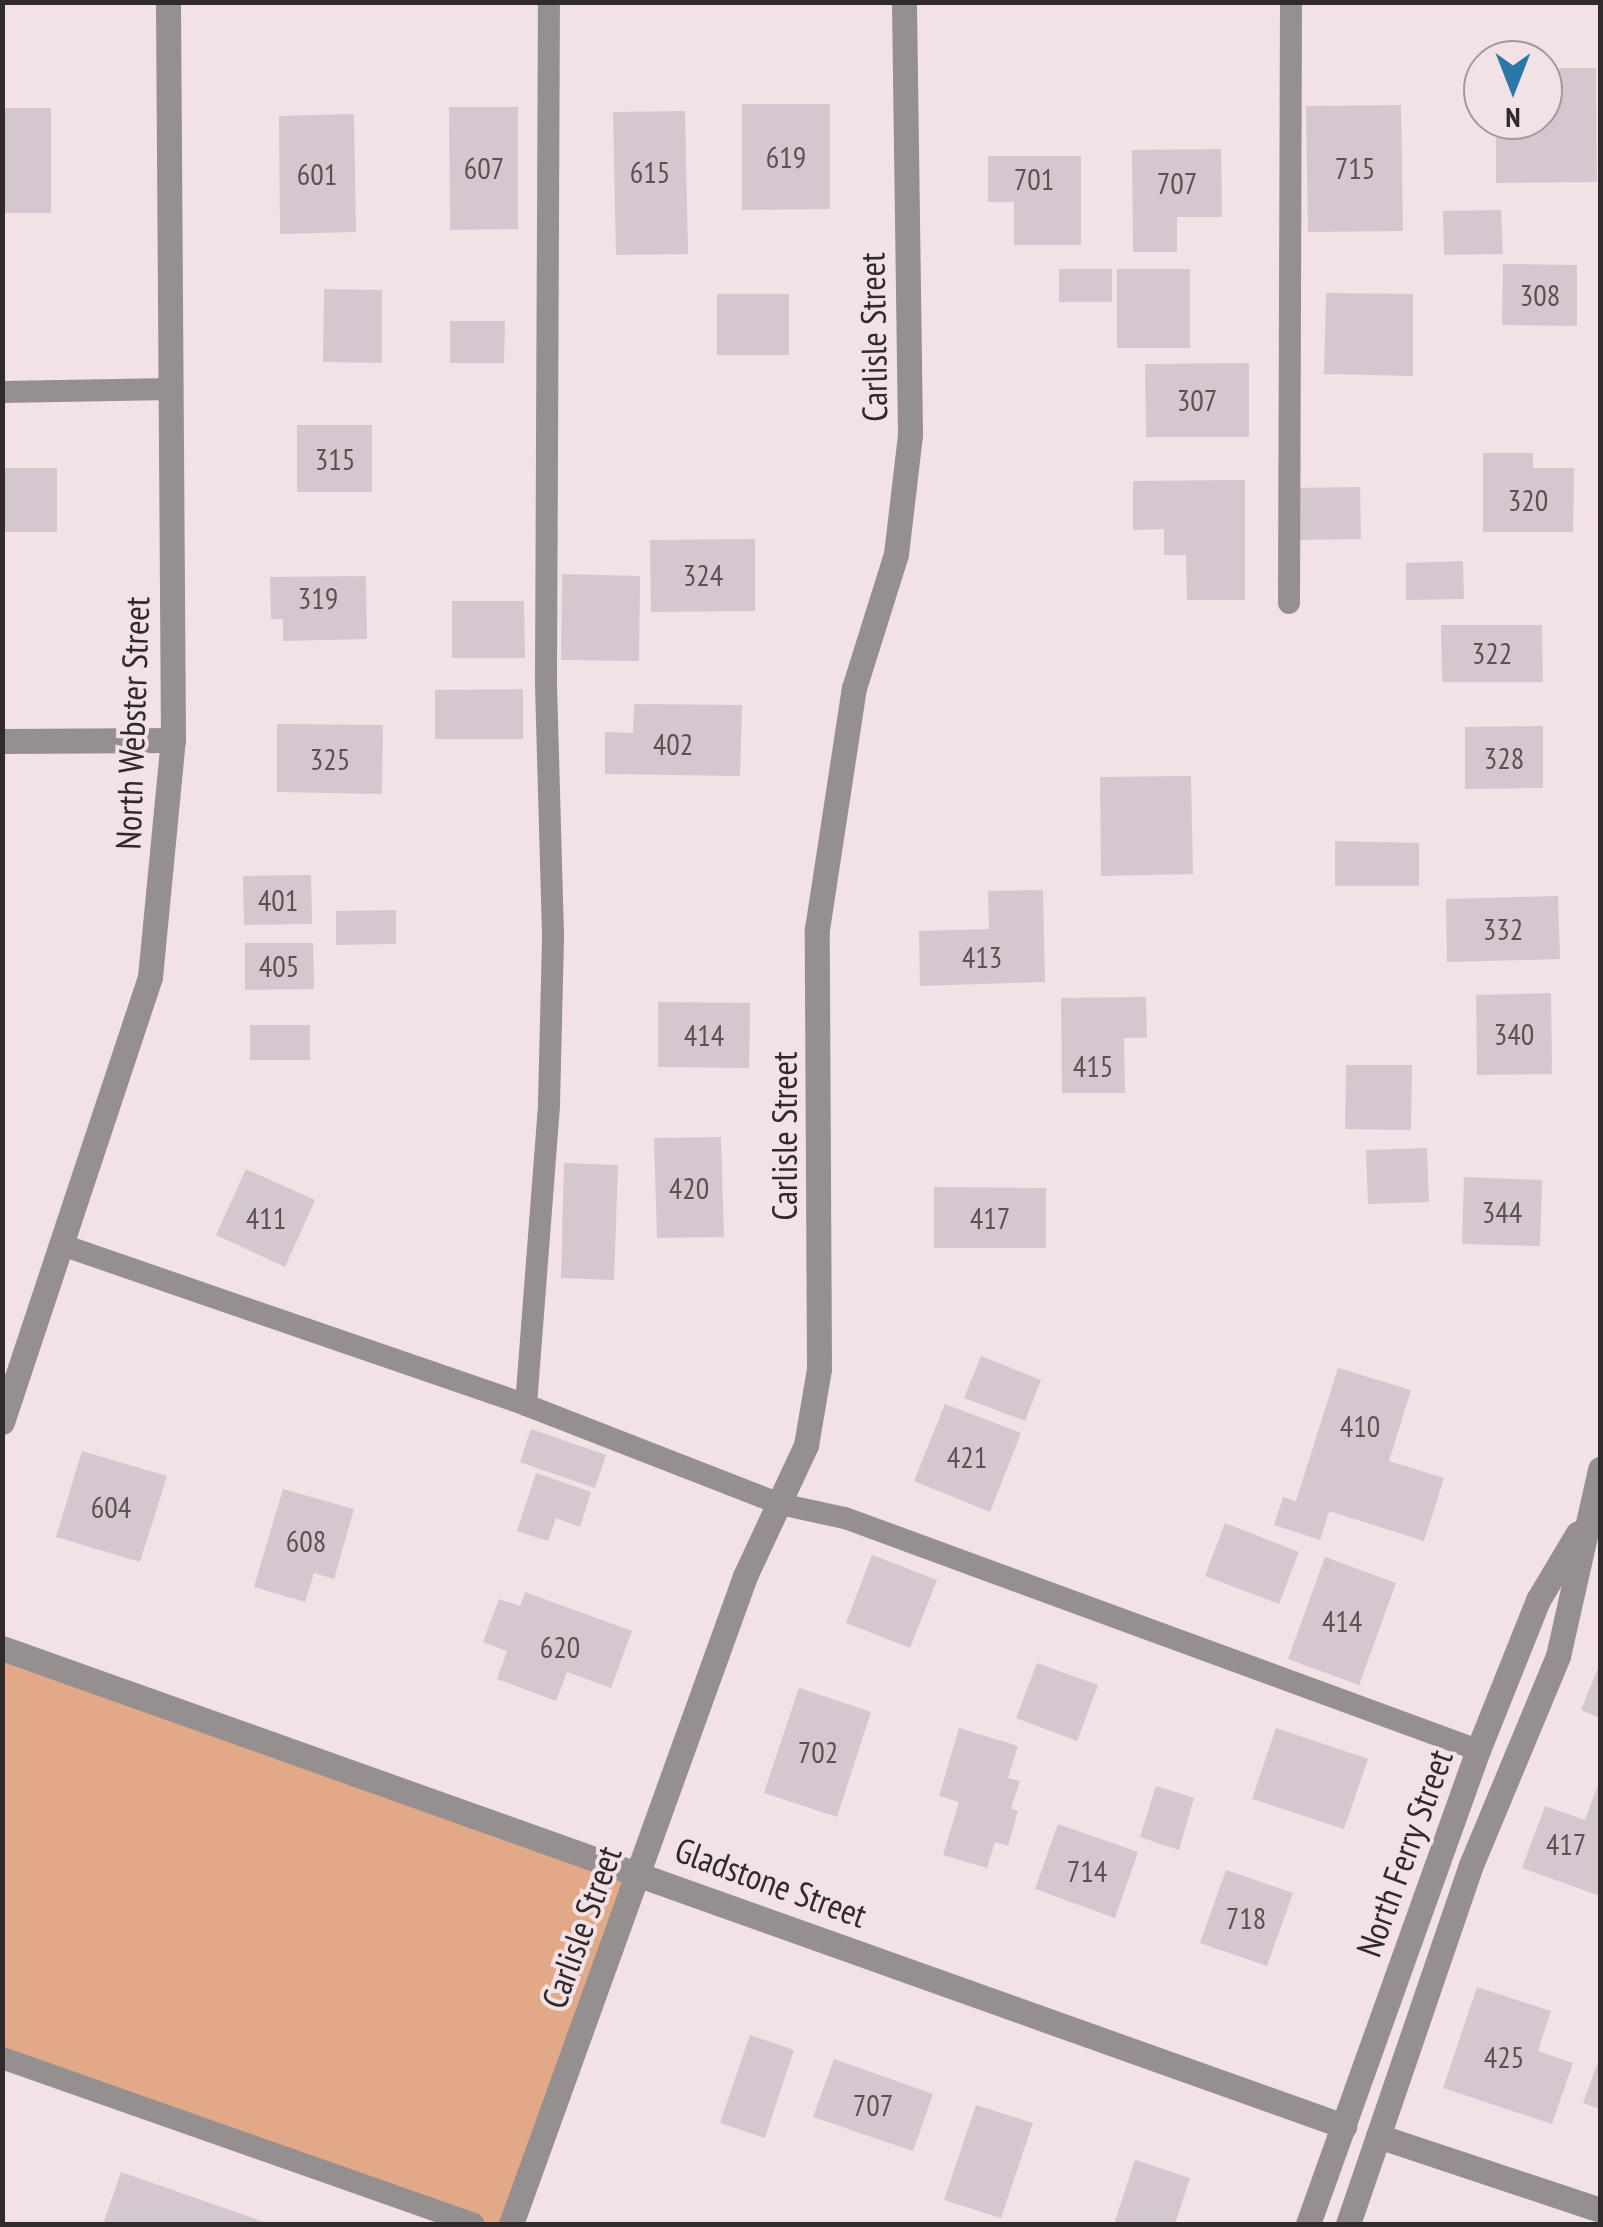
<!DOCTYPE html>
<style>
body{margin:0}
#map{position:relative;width:1603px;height:2227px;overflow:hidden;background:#f2e2e5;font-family:"PT Sans Narrow",sans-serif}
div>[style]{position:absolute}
.green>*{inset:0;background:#e1a988}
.building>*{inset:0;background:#d4c7cf}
.service>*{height:22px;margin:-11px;padding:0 11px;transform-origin:11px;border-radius:11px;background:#968f8f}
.minor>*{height:25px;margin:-12.5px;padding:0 12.5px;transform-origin:12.5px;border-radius:12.5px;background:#968f8f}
.tertiary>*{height:25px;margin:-12.5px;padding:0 12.5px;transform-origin:12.5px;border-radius:12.5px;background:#968f8f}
span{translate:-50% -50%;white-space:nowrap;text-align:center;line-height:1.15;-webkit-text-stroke:8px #f2e2e5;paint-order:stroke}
.number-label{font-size:30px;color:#595154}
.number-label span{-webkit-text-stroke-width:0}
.street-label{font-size:35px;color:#302a2b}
.frame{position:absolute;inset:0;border:5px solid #302a2b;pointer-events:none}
.north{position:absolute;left:1463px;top:40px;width:100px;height:100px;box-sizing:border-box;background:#f2e2e5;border:2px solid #a4989b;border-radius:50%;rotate:180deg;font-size:28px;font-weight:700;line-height:40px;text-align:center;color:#302a2b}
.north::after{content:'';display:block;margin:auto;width:35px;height:45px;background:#2b77aa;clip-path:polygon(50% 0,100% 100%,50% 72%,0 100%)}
</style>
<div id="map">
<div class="green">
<i style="clip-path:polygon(3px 1648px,638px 1871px,511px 2224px,474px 2224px,3px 2058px)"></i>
</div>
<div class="building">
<i style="clip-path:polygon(1543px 68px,1596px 68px,1597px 182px,1496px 183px,1496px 120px,1543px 120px)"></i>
<i style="clip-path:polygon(742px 104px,830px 104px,830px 209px,742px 210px)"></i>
<i style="clip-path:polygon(1401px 105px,1403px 231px,1308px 232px,1306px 106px)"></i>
<i style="clip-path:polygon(449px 107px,518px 107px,518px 229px,450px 230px)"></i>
<i style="clip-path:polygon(2px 108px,51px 108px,51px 213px,2px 213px)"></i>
<i style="clip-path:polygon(685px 111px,688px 254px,616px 255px,613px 112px)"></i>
<i style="clip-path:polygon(354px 114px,356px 232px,280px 234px,279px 116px)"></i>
<i style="clip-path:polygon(1221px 149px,1222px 217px,1177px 217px,1177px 252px,1133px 252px,1132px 150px)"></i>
<i style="clip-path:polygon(988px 156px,1081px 156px,1081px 245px,1014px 245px,1014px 202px,988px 202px)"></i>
<i style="clip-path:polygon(1501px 210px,1503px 254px,1444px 255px,1443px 211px)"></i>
<i style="clip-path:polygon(1503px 264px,1577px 265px,1577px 326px,1502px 325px)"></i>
<i style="clip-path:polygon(1059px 269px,1112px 269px,1112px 302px,1059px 302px)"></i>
<i style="clip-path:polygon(1117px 269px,1190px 269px,1190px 348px,1117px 348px)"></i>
<i style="clip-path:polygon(324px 289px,382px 290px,382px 363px,323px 362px)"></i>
<i style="clip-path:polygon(1326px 293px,1413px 294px,1413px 376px,1324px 374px)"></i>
<i style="clip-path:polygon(717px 294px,789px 294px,789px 355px,717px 355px)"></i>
<i style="clip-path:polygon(450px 321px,505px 321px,504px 363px,450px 363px)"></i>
<i style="clip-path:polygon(1249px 363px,1249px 437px,1146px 437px,1145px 364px)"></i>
<i style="clip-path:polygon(297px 425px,372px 425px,372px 492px,297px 492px)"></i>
<i style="clip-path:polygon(1483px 453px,1533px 453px,1533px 468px,1574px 468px,1573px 532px,1483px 532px)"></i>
<i style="clip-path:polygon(2px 468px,57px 468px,57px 532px,2px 532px)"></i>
<i style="clip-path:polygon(1245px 480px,1245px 600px,1187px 600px,1186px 555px,1164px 555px,1164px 529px,1133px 530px,1133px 481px)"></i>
<i style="clip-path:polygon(1360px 487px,1361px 539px,1293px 540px,1292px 488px)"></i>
<i style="clip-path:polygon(755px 539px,755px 611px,651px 612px,650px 540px)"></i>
<i style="clip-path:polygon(1463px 561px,1464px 599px,1406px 600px,1406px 563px)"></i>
<i style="clip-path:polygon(562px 574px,640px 576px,639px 661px,561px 660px)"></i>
<i style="clip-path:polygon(366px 576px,367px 639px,283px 641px,283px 619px,271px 619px,270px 577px)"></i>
<i style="clip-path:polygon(452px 601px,524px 601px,525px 658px,452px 658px)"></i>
<i style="clip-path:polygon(1441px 625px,1542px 625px,1543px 682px,1442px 682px)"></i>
<i style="clip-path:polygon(523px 689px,523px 739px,435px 739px,435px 690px)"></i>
<i style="clip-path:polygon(634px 704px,742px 705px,740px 776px,605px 774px,605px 732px,633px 733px)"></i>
<i style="clip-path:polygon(277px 724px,383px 725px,382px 794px,277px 792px)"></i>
<i style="clip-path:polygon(1543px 726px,1543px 788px,1465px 789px,1465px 727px)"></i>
<i style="clip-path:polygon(1191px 776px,1193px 874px,1101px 876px,1100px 777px)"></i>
<i style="clip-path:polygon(1335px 841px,1419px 843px,1419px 886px,1335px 886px)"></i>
<i style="clip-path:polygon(311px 875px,312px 924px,244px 925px,243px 876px)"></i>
<i style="clip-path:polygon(1043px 890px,1045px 982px,920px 986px,919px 931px,989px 929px,988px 891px)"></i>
<i style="clip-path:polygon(1558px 896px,1560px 959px,1447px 962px,1446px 899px)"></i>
<i style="clip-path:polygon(396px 910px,396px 944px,336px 945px,336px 911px)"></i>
<i style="clip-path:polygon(245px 943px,313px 943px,314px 989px,245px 990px)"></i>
<i style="clip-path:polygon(1551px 993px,1552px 1074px,1477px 1075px,1476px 995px)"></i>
<i style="clip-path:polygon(1146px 997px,1147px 1038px,1124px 1038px,1125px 1093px,1062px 1093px,1061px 998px)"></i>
<i style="clip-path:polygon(658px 1002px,750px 1003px,749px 1068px,658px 1067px)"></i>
<i style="clip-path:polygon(250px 1025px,310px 1025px,310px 1060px,250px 1060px)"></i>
<i style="clip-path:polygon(1346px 1065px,1412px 1065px,1411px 1130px,1345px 1129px)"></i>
<i style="clip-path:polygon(721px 1137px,724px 1237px,657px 1238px,654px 1138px)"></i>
<i style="clip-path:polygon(1427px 1148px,1429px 1202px,1368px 1204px,1366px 1150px)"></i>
<i style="clip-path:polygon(564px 1163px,618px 1165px,614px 1280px,561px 1278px)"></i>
<i style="clip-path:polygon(246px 1169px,315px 1200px,285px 1267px,216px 1235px)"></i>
<i style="clip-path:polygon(1464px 1177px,1542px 1180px,1540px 1246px,1462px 1244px)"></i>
<i style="clip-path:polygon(934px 1187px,1046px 1188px,1046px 1248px,934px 1248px)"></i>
<i style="clip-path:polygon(981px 1356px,1041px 1380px,1025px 1421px,964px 1398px)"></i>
<i style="clip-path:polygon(1338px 1368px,1411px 1390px,1389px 1461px,1444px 1478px,1424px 1541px,1329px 1511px,1320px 1540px,1274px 1525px,1283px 1497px,1296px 1501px)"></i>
<i style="clip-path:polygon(945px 1404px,1021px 1433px,990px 1512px,914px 1481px)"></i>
<i style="clip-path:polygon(531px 1429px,606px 1455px,595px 1488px,520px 1462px)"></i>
<i style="clip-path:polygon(82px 1451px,167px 1476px,140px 1562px,56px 1537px)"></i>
<i style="clip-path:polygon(536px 1473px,591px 1492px,580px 1527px,556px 1518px,548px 1541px,517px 1531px)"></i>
<i style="clip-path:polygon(283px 1489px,354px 1509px,334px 1579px,314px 1573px,305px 1602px,254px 1587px)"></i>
<i style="clip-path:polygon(1225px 1523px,1299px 1552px,1279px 1604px,1205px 1576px)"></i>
<i style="clip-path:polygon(872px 1555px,937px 1580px,910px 1648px,846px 1623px)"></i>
<i style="clip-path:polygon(1325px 1557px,1396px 1583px,1359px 1685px,1288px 1659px)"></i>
<i style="clip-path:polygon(525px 1592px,632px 1631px,611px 1688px,567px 1672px,556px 1701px,497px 1679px,507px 1651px,483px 1642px,499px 1599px,520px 1606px)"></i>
<i style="clip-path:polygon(1037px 1663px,1098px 1685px,1077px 1741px,1016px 1718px)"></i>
<i style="clip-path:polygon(1600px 1663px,1600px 1718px,1581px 1710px)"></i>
<i style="clip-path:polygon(799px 1688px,871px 1712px,837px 1817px,764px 1793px)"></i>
<i style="clip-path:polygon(959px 1728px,1018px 1746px,1008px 1778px,1020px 1781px,1011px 1808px,1018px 1811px,1008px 1846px,995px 1842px,987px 1868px,943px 1855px,959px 1802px,939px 1796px)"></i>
<i style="clip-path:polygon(1276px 1728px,1368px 1759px,1344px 1829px,1252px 1799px)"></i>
<i style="clip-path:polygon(1600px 1779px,1600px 1896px,1522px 1868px,1545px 1806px,1585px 1820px)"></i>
<i style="clip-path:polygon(1156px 1786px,1194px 1798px,1179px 1850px,1140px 1837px)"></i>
<i style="clip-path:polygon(1058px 1824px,1138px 1852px,1115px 1918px,1035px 1889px)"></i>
<i style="clip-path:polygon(1226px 1870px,1293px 1893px,1267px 1966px,1200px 1943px)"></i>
<i style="clip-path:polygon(1477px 1987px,1551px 2011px,1538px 2051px,1573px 2063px,1552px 2124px,1443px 2088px)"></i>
<i style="clip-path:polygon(750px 2035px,794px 2050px,765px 2138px,720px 2123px)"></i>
<i style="clip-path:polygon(1600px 2056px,1600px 2109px,1583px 2103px)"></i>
<i style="clip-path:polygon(834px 2059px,933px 2094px,913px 2151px,813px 2117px)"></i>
<i style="clip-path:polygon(976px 2105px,1033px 2123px,1001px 2218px,944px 2200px)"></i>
<i style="clip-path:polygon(1135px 2160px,1190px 2178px,1175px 2224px,1114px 2224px)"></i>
<i style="clip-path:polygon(121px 2172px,270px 2224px,103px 2224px)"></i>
</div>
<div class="service">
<i style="left:2px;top:392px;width:170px;rotate:-1deg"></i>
<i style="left:1289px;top:603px;width:601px;rotate:-89.81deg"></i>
<i style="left:65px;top:1246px;width:488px;rotate:19deg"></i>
<i style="left:526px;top:1405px;width:273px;rotate:21.3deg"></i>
<i style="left:780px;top:1504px;width:66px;rotate:12.2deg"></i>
<i style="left:845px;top:1518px;width:674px;rotate:20.13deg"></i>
<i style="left:526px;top:1405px;width:303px;rotate:-85.6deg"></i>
<i style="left:549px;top:1103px;width:168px;rotate:-88.6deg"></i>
<i style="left:553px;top:935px;width:258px;rotate:-91.6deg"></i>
<i style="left:546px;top:677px;width:675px;rotate:-89.75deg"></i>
<i style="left:2px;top:2058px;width:500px;rotate:19.38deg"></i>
</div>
<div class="minor">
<i style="left:2px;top:741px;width:171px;rotate:-0.3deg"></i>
<i style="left:2px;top:1422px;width:469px;rotate:-71.6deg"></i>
<i style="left:150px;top:977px;width:238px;rotate:-84.5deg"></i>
<i style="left:173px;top:740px;width:738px;rotate:-90.39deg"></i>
<i style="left:2px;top:1648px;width:1425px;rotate:19.61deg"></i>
<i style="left:1378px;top:2136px;width:234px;rotate:18.4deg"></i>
<i style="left:511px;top:2224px;width:689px;rotate:-70.14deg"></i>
<i style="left:745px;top:1576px;width:145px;rotate:-65deg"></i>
<i style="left:806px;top:1445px;width:77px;rotate:-80.3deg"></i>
<i style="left:819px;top:1369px;width:440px;rotate:-90.3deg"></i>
<i style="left:817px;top:929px;width:244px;rotate:-81.3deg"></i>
<i style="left:854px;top:688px;width:140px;rotate:-72.6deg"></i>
<i style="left:896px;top:554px;width:121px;rotate:-83.3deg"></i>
<i style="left:910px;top:434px;width:432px;rotate:-90.8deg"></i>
</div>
<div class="tertiary">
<i style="left:1308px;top:2224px;width:504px;rotate:-70.27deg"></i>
<i style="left:1478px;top:1750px;width:162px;rotate:-68.2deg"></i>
<i style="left:1538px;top:1600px;width:78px;rotate:-59.2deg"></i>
<i style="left:1348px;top:2224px;width:379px;rotate:-71.1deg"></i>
<i style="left:1471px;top:1865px;width:226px;rotate:-67.4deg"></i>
<i style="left:1558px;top:1656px;width:192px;rotate:-77.3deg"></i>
</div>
<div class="number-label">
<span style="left:786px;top:157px">619</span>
<span style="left:484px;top:168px">607</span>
<span style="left:1355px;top:168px">715</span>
<span style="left:650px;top:172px">615</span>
<span style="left:317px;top:174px">601</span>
<span style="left:1034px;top:179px">701</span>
<span style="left:1177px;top:183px">707</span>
<span style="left:1540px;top:295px">308</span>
<span style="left:1197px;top:400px">307</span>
<span style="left:335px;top:459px">315</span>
<span style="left:1528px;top:500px">320</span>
<span style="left:703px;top:575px">324</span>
<span style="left:318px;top:598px">319</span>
<span style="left:1492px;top:653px">322</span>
<span style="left:673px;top:744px">402</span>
<span style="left:1504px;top:758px">328</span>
<span style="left:330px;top:759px">325</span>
<span style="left:278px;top:900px">401</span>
<span style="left:1503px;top:929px">332</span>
<span style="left:982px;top:957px">413</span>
<span style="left:279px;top:966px">405</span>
<span style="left:1514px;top:1034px">340</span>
<span style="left:704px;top:1035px">414</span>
<span style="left:1093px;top:1066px">415</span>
<span style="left:689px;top:1188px">420</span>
<span style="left:1502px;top:1212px">344</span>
<span style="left:266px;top:1218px">411</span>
<span style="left:990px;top:1218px">417</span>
<span style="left:1360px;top:1426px">410</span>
<span style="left:967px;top:1457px">421</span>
<span style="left:111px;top:1507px">604</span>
<span style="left:306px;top:1541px">608</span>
<span style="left:1342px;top:1621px">414</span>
<span style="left:560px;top:1647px">620</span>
<span style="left:818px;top:1752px">702</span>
<span style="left:1566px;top:1844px">417</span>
<span style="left:1087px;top:1871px">714</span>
<span style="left:1246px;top:1918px">718</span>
<span style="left:1504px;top:2057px">425</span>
<span style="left:873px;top:2105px">707</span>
</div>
<div class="street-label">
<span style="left:873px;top:337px;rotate:-91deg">Carlisle Street</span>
<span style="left:132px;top:723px;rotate:-88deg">North Webster Street</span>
<span style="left:784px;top:1136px;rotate:-90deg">Carlisle Street</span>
<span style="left:1404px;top:1853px;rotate:-70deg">North Ferry Street</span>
<span style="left:771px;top:1882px;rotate:20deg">Gladstone Street</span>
<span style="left:581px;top:1927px;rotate:-70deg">Carlisle Street</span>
</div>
<div class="frame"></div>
<div class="north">N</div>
</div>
